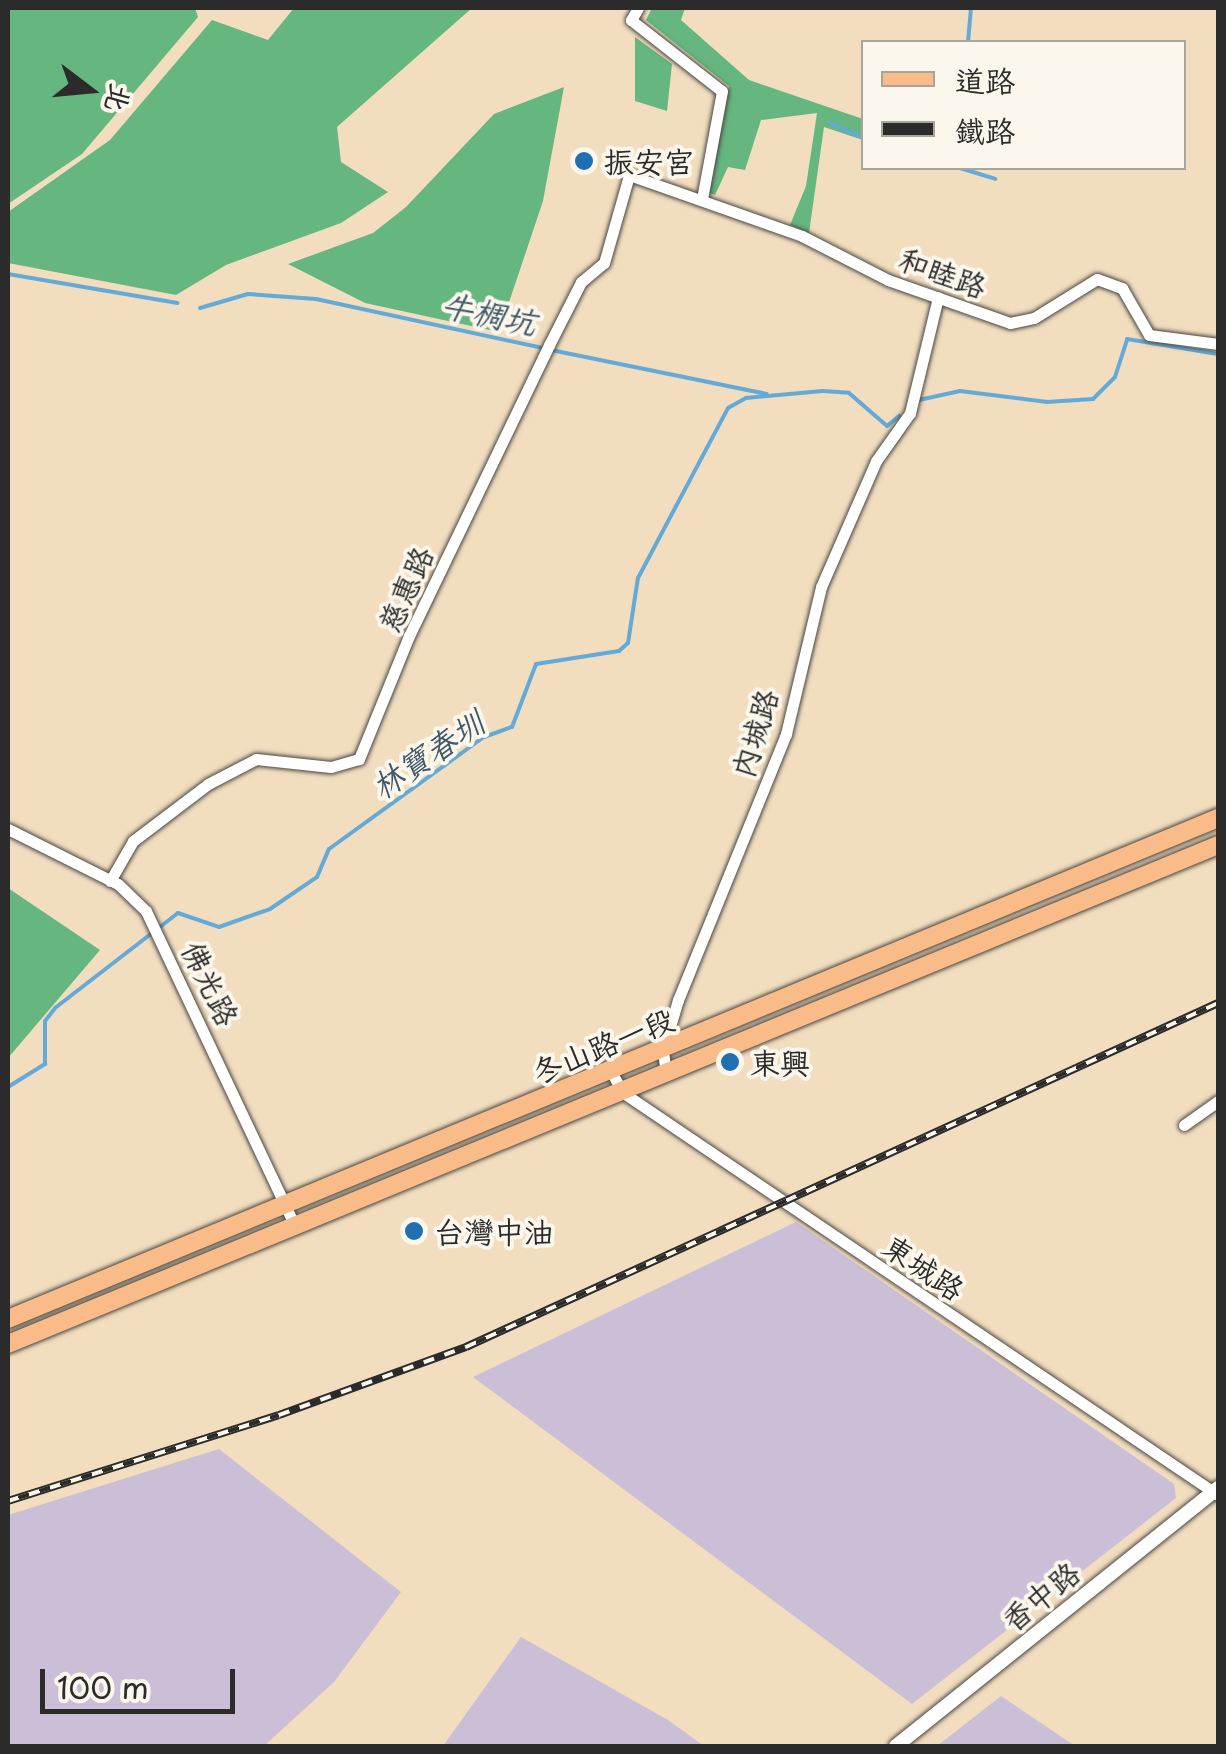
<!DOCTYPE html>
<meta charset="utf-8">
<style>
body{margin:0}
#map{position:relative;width:1226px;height:1754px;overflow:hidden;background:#f2ddbf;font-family:"Playpen Sans","LXGW WenKai TC",sans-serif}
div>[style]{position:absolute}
.industrial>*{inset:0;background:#cabfd7}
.forest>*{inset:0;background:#66b680}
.stream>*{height:4px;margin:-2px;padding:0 2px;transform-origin:2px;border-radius:2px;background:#63aad9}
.roads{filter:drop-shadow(0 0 2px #494641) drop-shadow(0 0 2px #494641)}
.minor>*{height:11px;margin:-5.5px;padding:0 5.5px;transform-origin:5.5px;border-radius:5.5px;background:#fff}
.tertiary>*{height:14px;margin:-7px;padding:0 7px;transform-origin:7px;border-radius:7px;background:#fff}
.primary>*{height:18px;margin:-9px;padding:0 9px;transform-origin:9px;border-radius:9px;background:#f9bc89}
.rail>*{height:8px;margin-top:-4px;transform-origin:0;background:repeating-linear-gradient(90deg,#fbf7ec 0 11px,#2b2b2b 0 22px);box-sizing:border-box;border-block:2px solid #2b2b2b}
.dots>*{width:28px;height:28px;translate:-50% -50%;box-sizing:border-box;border:5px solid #fbf7ec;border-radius:50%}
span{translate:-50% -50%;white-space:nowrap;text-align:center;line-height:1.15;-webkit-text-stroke:8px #fbf7ec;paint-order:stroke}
.poi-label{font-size:30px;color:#2b2b2b}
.left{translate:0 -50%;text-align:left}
.street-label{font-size:30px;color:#2b2b2b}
.water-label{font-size:32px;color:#3f5768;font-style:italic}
.frame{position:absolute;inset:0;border:10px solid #2b2b2b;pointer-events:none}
.legend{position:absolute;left:861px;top:40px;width:325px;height:130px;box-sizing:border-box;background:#fbf7ec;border:2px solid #a8a59f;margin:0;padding:12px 18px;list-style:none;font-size:30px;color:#2b2b2b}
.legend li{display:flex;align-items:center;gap:20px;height:50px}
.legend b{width:50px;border:2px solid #a8a59f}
.north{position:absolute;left:40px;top:40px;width:100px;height:100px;-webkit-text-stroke:8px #fbf7ec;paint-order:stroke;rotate:106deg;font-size:28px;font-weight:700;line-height:40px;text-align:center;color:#2b2b2b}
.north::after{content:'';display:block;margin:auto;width:35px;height:45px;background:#2b2b2b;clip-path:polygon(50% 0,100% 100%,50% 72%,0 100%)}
.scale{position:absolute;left:40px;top:1669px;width:195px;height:45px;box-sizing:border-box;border:5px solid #2b2b2b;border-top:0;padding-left:12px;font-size:30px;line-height:35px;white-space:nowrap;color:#2b2b2b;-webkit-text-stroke:8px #fbf7ec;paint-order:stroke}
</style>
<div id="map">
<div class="industrial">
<i style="clip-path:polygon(796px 1222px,1174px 1484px,1176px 1498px,912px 1704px,473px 1377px)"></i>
<i style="clip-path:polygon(219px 1449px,401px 1592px,334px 1682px,264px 1746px,8px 1746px,8px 1515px)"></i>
<i style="clip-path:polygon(521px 1637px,668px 1720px,704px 1746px,443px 1746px)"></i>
<i style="clip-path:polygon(1001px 1696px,1075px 1746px,937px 1746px)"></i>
</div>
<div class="forest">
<i style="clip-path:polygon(8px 8px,195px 8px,198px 17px,82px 154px,8px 204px)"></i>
<i style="clip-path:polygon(294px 8px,472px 8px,337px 127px,341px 162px,388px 192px,341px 223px,226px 265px,176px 295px,8px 263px,8px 212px,110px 140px,212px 20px,268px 40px)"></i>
<i style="clip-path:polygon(652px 8px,685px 8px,681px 20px,749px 80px,863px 119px,863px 140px,824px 127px,809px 233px,790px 225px,806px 186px,817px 113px,761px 120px,745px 170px,728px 167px,715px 195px,708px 193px,729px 86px,646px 20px)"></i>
<i style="clip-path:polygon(635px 37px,672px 64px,667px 111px,635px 101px)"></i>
<i style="clip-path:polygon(564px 87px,543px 201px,499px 332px,365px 303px,288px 264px,373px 233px,406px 207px,494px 114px)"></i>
<i style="clip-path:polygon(8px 888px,100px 950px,8px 1058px)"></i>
</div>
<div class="stream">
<i style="left:968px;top:42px;width:34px;rotate:-85deg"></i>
<i style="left:830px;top:123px;width:37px;rotate:24deg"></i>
<i style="left:944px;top:168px;width:2px"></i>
<i style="left:960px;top:168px;width:37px;rotate:17deg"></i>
<i style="left:8px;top:274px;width:172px;rotate:9.7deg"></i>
<i style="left:200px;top:308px;width:50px;rotate:-16.3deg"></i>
<i style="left:248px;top:294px;width:68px;rotate:4.2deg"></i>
<i style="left:316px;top:299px;width:231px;rotate:12.2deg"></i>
<i style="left:551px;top:350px;width:220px;rotate:11.5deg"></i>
<i style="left:919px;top:400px;width:42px;rotate:-12.4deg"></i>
<i style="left:960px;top:391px;width:88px;rotate:7.2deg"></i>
<i style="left:1047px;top:402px;width:46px;rotate:-3.7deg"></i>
<i style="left:1093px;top:399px;width:31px;rotate:-45deg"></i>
<i style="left:1115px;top:377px;width:40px;rotate:-72deg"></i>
<i style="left:1127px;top:339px;width:92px;rotate:9.4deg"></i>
<i style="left:8px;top:1087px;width:44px;rotate:-31.9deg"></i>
<i style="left:45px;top:1064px;width:43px;rotate:-90deg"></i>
<i style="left:45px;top:1021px;width:16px;rotate:-52deg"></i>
<i style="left:55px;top:1008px;width:155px;rotate:-37.7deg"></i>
<i style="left:178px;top:913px;width:43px;rotate:18.9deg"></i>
<i style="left:219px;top:927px;width:54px;rotate:-19.4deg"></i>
<i style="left:270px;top:909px;width:57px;rotate:-34.2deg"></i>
<i style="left:317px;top:877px;width:30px;rotate:-67deg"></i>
<i style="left:329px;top:849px;width:191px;rotate:-35.9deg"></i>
<i style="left:484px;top:737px;width:30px;rotate:-20deg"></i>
<i style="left:512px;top:727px;width:67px;rotate:-69.1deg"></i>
<i style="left:536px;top:664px;width:84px;rotate:-8.9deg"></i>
<i style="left:619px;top:651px;width:12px;rotate:-42deg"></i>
<i style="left:628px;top:643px;width:66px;rotate:-81.3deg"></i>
<i style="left:638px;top:578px;width:192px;rotate:-62.1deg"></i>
<i style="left:728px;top:408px;width:21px;rotate:-29deg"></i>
<i style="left:746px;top:398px;width:77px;rotate:-5.2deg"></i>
<i style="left:823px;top:391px;width:26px;rotate:4deg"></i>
<i style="left:849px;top:393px;width:50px;rotate:41deg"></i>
<i style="left:887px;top:426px;width:16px;rotate:-40deg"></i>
</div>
<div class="roads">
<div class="minor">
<i style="left:638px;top:8px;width:14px;rotate:120deg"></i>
<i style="left:631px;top:20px;width:115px;rotate:38deg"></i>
<i style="left:722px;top:91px;width:110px;rotate:100.5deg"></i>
<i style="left:8px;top:829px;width:123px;rotate:26.6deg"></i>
<i style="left:118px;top:884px;width:39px;rotate:44deg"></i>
<i style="left:146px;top:911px;width:348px;rotate:64.7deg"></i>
<i style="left:110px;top:881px;width:46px;rotate:-60.1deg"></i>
<i style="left:133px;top:841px;width:94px;rotate:-37.2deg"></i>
<i style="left:208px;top:784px;width:54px;rotate:-27.5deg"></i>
<i style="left:256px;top:759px;width:75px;rotate:6.1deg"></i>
<i style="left:331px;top:767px;width:29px;rotate:-16deg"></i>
<i style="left:359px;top:759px;width:133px;rotate:-67.9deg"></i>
<i style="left:409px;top:636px;width:323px;rotate:-64.3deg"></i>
<i style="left:549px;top:345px;width:71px;rotate:-63.1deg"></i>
<i style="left:581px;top:282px;width:30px;rotate:-40deg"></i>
<i style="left:604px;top:263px;width:91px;rotate:-74.1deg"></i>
<i style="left:629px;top:175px;width:183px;rotate:19.4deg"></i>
<i style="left:802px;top:236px;width:97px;rotate:27.1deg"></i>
<i style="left:888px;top:280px;width:129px;rotate:19.4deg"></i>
<i style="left:1010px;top:323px;width:25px;rotate:-12deg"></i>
<i style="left:1034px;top:318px;width:74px;rotate:-31.8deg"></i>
<i style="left:1097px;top:279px;width:27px;rotate:20deg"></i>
<i style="left:1122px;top:288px;width:54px;rotate:60.1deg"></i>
<i style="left:1149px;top:335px;width:70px;rotate:7.4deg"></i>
<i style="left:611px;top:1071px;width:24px;rotate:62deg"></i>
<i style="left:622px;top:1092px;width:719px;rotate:34.07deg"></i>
<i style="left:666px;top:1075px;width:25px;rotate:-97deg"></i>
<i style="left:663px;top:1050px;width:52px;rotate:-73.3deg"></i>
<i style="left:678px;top:1000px;width:287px;rotate:-67.9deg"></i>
<i style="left:786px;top:734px;width:151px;rotate:-76.6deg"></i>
<i style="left:821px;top:587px;width:137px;rotate:-66.4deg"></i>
<i style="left:876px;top:461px;width:59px;rotate:-54.7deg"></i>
<i style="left:910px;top:413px;width:119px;rotate:-76.4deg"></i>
<i style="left:1184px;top:1125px;width:42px;rotate:-35.2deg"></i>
</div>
<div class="tertiary">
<i style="left:896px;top:1746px;width:413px;rotate:-38.7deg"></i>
</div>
<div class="primary">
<i style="left:8px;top:1319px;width:1310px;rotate:-22.49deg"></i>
<i style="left:8px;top:1344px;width:1309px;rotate:-22.41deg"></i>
</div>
</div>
<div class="rail">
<i style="left:8px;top:1501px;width:284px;rotate:-17.6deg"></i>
<i style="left:279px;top:1415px;width:199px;rotate:-20deg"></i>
<i style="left:466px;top:1347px;width:827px;rotate:-24.58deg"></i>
</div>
<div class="dots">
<i style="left:584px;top:161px;background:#1f6fb2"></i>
<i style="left:730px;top:1062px;background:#1f6fb2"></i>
<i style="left:414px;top:1231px;background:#1f6fb2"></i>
</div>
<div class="poi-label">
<span class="left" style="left:604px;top:161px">振安宮</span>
<span class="left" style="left:750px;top:1062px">東興</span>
<span class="left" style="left:434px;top:1231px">台灣中油</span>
</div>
<div class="street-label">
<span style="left:943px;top:272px;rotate:20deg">和睦路</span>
<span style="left:405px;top:589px;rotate:-66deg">慈惠路</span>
<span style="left:754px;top:733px;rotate:-73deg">內城路</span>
<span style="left:211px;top:983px;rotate:64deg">佛光路</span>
<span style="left:603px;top:1045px;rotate:-22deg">冬山路一段</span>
<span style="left:924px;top:1267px;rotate:34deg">東城路</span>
<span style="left:1040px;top:1596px;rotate:-39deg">香中路</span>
</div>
<div class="water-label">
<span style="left:489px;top:313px;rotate:12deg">牛椆坑</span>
<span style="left:427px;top:754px;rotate:-34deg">林寶春圳</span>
</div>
<div class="frame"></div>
<ul class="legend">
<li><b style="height:12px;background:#f9bc89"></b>道路</li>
<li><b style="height:12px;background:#2b2b2b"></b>鐵路</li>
</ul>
<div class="north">北</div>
<div class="scale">100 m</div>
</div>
